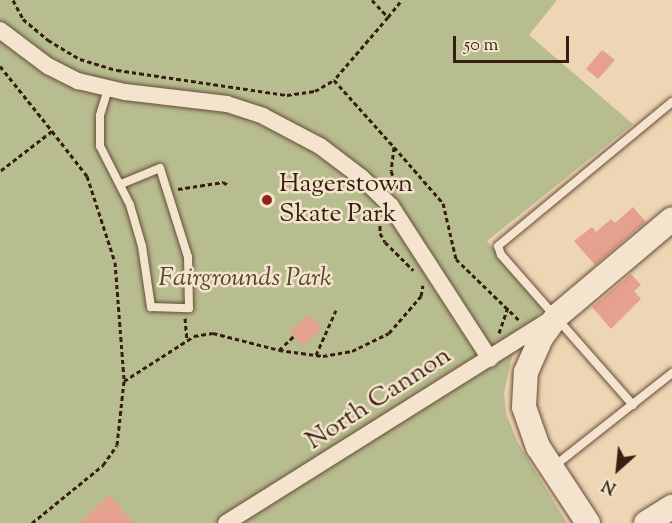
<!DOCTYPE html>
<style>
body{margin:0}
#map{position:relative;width:672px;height:523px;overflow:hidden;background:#eed5b3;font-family:"Sorts Mill Goudy",serif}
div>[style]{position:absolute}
.green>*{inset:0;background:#b7bd8e}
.building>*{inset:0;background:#e5a18d}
.path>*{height:3px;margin-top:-1.5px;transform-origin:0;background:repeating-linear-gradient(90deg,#381e11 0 4.5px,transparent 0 7.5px)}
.roads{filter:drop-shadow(0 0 2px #664c3a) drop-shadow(0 0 2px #664c3a)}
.lane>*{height:8px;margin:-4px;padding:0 4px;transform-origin:4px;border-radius:4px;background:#f4e4ce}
.street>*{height:16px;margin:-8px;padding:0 8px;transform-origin:8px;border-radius:8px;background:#f4e4ce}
.secondary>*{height:24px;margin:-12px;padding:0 12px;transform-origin:12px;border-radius:12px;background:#f4e4ce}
.dots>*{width:16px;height:16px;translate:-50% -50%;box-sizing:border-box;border:3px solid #f4e4ce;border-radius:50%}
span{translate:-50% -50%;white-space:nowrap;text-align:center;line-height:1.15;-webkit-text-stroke:5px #f4e4ce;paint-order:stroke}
.poi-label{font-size:26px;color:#381e11}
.left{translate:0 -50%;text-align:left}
.park-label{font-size:26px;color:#584630;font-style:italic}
.street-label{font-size:26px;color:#381e11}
.north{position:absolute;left:588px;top:439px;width:60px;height:60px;-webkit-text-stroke:4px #f4e4ce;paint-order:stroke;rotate:207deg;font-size:16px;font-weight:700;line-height:24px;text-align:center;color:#381e11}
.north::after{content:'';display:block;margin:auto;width:21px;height:27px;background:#381e11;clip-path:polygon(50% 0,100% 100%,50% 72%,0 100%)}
.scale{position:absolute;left:453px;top:36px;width:116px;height:27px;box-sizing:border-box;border:3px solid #381e11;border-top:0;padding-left:8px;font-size:18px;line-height:21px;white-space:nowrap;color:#381e11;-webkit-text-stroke:4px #f4e4ce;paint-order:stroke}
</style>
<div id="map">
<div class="green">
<i style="clip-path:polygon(0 0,557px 0,529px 35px,633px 124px,487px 241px,543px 308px,513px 353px,504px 393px,506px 413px,518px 443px,567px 523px,0 523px)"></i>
</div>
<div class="building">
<i style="clip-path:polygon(602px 50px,615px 60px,598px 79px,586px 69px)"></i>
<i style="clip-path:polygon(633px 207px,646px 222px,595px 265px,574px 241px,592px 227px,596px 232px,611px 219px,615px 223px)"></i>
<i style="clip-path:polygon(631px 274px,641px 285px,634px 291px,641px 299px,611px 329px,592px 307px)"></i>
<i style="clip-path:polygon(309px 314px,322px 328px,303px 346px,290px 332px)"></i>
<i style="clip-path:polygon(109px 495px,134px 523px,80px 523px)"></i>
</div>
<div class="path">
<i style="left:13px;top:0;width:21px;rotate:62deg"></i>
<i style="left:23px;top:19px;width:33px;rotate:40deg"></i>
<i style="left:48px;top:40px;width:37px;rotate:31deg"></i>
<i style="left:80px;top:59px;width:39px;rotate:17deg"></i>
<i style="left:117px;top:70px;width:172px;rotate:8.4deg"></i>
<i style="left:287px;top:95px;width:28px;rotate:-8deg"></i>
<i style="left:315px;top:91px;width:22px;rotate:-30deg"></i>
<i style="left:372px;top:0;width:23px;rotate:47deg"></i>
<i style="left:388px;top:17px;width:83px;rotate:130.6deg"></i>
<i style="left:334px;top:80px;width:90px;rotate:48.2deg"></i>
<i style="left:394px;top:147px;width:24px;rotate:97deg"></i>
<i style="left:391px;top:171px;width:23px;rotate:67deg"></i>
<i style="left:388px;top:17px;width:22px;rotate:-51deg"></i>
<i style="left:0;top:66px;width:83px;rotate:51.3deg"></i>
<i style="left:52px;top:131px;width:66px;rotate:142.4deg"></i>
<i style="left:52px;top:131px;width:57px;rotate:52.1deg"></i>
<i style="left:87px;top:176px;width:90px;rotate:72deg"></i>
<i style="left:115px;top:262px;width:118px;rotate:85.6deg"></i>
<i style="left:394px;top:147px;width:74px;rotate:48.8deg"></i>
<i style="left:443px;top:203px;width:57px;rotate:76.9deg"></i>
<i style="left:456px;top:259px;width:88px;rotate:44.1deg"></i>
<i style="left:178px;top:189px;width:46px;rotate:-8.8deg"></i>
<i style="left:223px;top:182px;width:6px;rotate:31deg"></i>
<i style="left:380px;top:218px;width:15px;rotate:90deg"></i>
<i style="left:380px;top:233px;width:10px;rotate:61deg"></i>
<i style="left:385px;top:242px;width:40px;rotate:45deg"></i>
<i style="left:185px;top:318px;width:22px;rotate:85deg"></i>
<i style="left:499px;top:333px;width:28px;rotate:-71deg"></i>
<i style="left:279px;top:350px;width:21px;rotate:-43deg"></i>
<i style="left:316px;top:355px;width:49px;rotate:-66deg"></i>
<i style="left:32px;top:523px;width:92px;rotate:-39.2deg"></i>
<i style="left:103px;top:465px;width:24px;rotate:-55deg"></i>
<i style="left:117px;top:445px;width:64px;rotate:-83.8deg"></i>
<i style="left:124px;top:381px;width:83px;rotate:-32.7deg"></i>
<i style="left:194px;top:336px;width:19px;rotate:-9deg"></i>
<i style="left:213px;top:333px;width:68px;rotate:14.4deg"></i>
<i style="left:279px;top:350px;width:44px;rotate:7.8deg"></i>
<i style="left:323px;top:356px;width:29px;rotate:-10deg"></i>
<i style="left:352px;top:351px;width:41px;rotate:-25.9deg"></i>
<i style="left:389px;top:333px;width:49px;rotate:-49.1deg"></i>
<i style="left:421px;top:296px;width:11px;rotate:-80deg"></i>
</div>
<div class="roads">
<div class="lane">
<i style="left:108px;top:89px;width:28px;rotate:107deg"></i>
<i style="left:100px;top:116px;width:30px;rotate:90deg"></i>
<i style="left:100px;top:146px;width:66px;rotate:63deg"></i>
<i style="left:130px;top:205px;width:43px;rotate:73.7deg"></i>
<i style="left:142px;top:246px;width:62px;rotate:81.6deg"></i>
<i style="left:151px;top:307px;width:38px;rotate:2deg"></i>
<i style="left:189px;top:308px;width:51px;rotate:-91.1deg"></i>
<i style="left:188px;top:257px;width:93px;rotate:-107.5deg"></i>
<i style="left:160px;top:168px;width:42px;rotate:157.7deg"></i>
<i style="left:633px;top:405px;width:200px;rotate:-131.3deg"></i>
<i style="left:501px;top:255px;width:9px;rotate:-108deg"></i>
<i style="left:498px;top:246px;width:226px;rotate:-39.6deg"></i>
<i style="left:553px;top:467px;width:152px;rotate:-38.3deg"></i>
</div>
<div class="street">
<i style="left:0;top:30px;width:60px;rotate:36.9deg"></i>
<i style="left:48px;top:66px;width:34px;rotate:27deg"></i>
<i style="left:78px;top:81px;width:48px;rotate:13.2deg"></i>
<i style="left:125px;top:92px;width:103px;rotate:6.7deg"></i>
<i style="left:227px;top:104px;width:38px;rotate:18deg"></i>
<i style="left:263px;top:116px;width:64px;rotate:27.8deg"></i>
<i style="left:320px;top:146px;width:51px;rotate:37.1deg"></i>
<i style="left:361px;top:177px;width:42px;rotate:44deg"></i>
<i style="left:391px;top:206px;width:182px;rotate:57.1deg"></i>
<i style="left:226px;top:523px;width:380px;rotate:-32.1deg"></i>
</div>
<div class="secondary">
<i style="left:588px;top:523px;width:91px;rotate:-123.3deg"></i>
<i style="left:538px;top:447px;width:42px;rotate:-109.3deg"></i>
<i style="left:524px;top:407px;width:35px;rotate:-87deg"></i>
<i style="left:526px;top:372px;width:37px;rotate:-66deg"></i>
<i style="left:541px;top:338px;width:27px;rotate:-54deg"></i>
<i style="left:557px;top:316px;width:150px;rotate:-40.1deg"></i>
<i style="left:646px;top:523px;width:31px;rotate:-32deg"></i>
</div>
</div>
<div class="dots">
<i style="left:267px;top:200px;background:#8f2418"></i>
</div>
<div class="poi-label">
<span class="left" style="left:279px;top:200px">Hagerstown<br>Skate Park</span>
</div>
<div class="park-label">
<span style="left:245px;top:279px">Fairgrounds Park</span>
</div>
<div class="street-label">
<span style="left:379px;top:399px;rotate:-33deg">North Cannon</span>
</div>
<div class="north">N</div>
<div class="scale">50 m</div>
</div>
